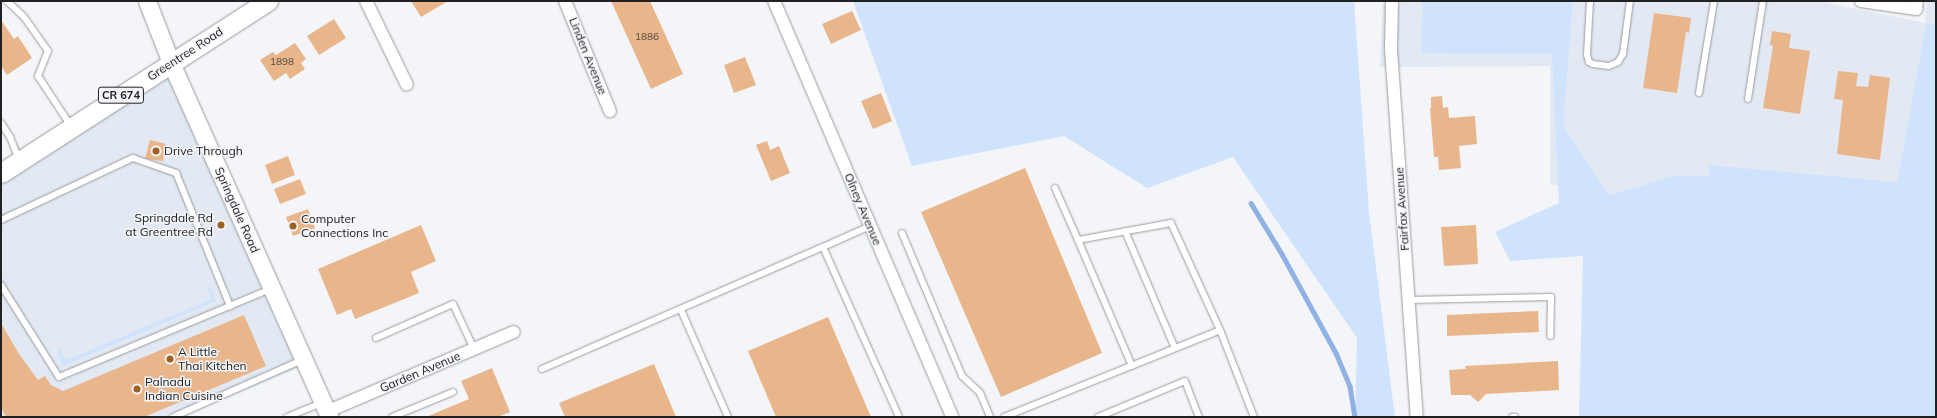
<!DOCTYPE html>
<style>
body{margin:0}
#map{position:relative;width:1937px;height:418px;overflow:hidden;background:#f3f5f8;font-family:Mulish,sans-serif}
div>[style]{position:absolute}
.built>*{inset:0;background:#e2e9f3}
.green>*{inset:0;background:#d0e3fd}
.stream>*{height:4.5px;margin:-2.25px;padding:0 2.25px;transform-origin:2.25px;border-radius:2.25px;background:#8fb1e4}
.building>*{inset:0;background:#e9b68b}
.roads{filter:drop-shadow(0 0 1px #999b9e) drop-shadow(0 0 1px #999b9e)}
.lane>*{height:6px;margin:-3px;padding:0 3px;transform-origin:3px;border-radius:3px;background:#fff}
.street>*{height:12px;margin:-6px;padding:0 6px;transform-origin:6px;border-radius:6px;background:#fff}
.secondary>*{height:17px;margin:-8.5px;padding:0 8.5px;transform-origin:8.5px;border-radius:8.5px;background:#fff}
.primary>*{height:19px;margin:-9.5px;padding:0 9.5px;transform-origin:9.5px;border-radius:9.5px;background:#fff}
.dots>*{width:11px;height:11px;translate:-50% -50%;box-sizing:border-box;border:2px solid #f3f5f8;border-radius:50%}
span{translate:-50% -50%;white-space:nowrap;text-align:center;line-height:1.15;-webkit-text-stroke:3px #f3f5f8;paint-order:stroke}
.number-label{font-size:10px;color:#52463c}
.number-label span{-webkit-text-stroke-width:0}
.shield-label span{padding:1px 3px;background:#f3f5f8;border:1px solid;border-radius:3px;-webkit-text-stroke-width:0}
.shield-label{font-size:11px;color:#202122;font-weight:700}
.street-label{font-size:12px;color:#202122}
.poi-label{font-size:12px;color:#202122}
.left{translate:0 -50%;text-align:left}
.right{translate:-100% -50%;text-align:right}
.frame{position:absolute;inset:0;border:2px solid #202122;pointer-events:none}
</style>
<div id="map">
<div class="built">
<i style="clip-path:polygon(1383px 1px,1817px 1px,1925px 23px,1927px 1px,1936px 1px,1936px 25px,1926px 23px,1897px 182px,1708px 166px,1709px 176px,1674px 176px,1608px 195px,1550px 184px,1550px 66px,1380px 67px)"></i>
<i style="clip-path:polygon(171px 63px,306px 365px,180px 417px,1px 417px,1px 173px)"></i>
</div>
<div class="green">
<i style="clip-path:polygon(853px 1px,1354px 1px,1369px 212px,1395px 417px,1355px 417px,1357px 338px,1233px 157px,1147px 188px,1064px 136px,912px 166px)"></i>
<i style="clip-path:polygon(1423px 1px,1573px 1px,1563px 125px,1608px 195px,1674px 176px,1709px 176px,1708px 165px,1897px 182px,1926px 23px,1936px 25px,1936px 417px,1579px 417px,1583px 256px,1510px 261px,1495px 232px,1559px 203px,1552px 54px,1421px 53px)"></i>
<i style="clip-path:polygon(211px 288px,216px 301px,63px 366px,57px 353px,60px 348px,66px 360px,212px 299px,207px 289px)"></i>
</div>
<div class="stream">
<i style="left:1251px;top:203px;width:60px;rotate:58.7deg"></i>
<i style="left:1282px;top:254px;width:113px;rotate:61.4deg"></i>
<i style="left:1336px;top:353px;width:36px;rotate:67deg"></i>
<i style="left:1350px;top:386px;width:31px;rotate:81deg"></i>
</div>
<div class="building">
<i style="clip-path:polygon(411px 1px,448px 1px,421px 17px)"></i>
<i style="clip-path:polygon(611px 1px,650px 1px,683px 74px,651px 89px)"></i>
<i style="clip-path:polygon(852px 11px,861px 30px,831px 44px,822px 24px)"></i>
<i style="clip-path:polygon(1654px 13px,1691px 18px,1689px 33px,1686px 32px,1677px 93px,1643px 88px)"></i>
<i style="clip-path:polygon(334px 19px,346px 38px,319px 55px,307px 36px)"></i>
<i style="clip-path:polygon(1px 20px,14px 39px,18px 36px,32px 58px,7px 75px,1px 66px)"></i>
<i style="clip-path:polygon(1772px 31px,1791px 34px,1789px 48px,1810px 51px,1800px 114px,1763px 108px,1773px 46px,1770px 45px)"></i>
<i style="clip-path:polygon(295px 43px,306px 59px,301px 63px,305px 69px,290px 79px,286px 73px,274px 81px,260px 60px,273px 52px,276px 55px)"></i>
<i style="clip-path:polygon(745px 57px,756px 85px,734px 93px,724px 65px)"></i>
<i style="clip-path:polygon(1838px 71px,1858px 73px,1856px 86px,1868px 87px,1870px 75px,1890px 78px,1880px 160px,1837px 154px,1843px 100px,1834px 99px)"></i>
<i style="clip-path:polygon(881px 93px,892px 121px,873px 129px,861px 101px)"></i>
<i style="clip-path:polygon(1442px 96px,1443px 108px,1448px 107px,1449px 118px,1475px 116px,1477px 144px,1459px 146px,1461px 168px,1439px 170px,1438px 157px,1434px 157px,1430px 108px,1431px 108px,1431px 97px)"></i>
<i style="clip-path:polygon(150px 140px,166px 144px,163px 161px,145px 159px)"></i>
<i style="clip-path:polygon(767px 141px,770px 150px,779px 146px,790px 173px,771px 181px,756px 145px)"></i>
<i style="clip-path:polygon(288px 156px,295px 175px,272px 184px,265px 165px)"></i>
<i style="clip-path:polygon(1025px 168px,1102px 353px,1001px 397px,921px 212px)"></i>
<i style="clip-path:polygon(300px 179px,306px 194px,280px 204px,274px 189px)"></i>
<i style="clip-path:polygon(308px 209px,315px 228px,293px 236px,286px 217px)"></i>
<i style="clip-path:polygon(421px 225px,436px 261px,411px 272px,419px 293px,355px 319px,351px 309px,337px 315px,318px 269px)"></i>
<i style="clip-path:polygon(1476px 225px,1478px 264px,1444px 266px,1441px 227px)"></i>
<i style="clip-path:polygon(1538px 311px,1539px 332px,1447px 336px,1447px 315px)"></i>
<i style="clip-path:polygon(244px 315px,266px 366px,144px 417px,6px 417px,1px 408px,1px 323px,19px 354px,38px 380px,45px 376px,51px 385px,63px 391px)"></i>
<i style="clip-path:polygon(828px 317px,871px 417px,776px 417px,748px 351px)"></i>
<i style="clip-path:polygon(1558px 361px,1559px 390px,1486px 394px,1478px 402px,1470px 395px,1451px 395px,1449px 370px,1466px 369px,1465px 366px)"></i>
<i style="clip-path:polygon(654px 364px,676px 417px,565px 417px,559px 403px)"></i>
<i style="clip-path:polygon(492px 368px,510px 412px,498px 417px,426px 417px,469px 399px,461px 381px)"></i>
</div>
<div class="roads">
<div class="lane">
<i style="left:7px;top:1px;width:23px;rotate:43deg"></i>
<i style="left:24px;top:17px;width:42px;rotate:54.8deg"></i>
<i style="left:48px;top:51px;width:27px;rotate:112deg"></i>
<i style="left:38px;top:76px;width:60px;rotate:56.6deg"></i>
<i style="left:1590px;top:1px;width:54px;rotate:93.2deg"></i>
<i style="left:1587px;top:55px;width:7px;rotate:74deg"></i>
<i style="left:1589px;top:62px;width:4px;rotate:27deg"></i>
<i style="left:1593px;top:64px;width:16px;rotate:7deg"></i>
<i style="left:1609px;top:66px;width:10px;rotate:-24deg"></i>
<i style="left:1618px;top:62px;width:9px;rotate:-58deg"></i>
<i style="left:1623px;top:54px;width:53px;rotate:-82.5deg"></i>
<i style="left:1699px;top:93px;width:93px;rotate:-80.7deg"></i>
<i style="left:1748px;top:99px;width:99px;rotate:-81.3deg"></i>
<i style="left:1px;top:123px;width:17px;rotate:57deg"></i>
<i style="left:10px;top:137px;width:24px;rotate:68deg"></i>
<i style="left:1px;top:220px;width:146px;rotate:-25.2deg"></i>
<i style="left:133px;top:158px;width:46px;rotate:19.2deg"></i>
<i style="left:176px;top:173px;width:144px;rotate:67.9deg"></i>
<i style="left:1125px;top:231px;width:127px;rotate:66.9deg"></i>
<i style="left:902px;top:233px;width:155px;rotate:67.2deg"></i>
<i style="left:962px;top:376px;width:25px;rotate:43deg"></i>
<i style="left:980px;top:393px;width:26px;rotate:67deg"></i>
<i style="left:1078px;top:240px;width:137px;rotate:66.8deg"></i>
<i style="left:823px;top:247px;width:51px;rotate:-24.1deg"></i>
<i style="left:1px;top:285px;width:109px;rotate:57.8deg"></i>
<i style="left:59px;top:377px;width:229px;rotate:-22.6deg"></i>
<i style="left:1409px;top:300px;width:142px;rotate:-1.2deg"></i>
<i style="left:1551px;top:297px;width:39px;rotate:91deg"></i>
<i style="left:681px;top:310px;width:117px;rotate:66.3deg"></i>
<i style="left:1220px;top:330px;width:93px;rotate:68.7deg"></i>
<i style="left:376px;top:338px;width:84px;rotate:-23.8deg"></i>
<i style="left:453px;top:304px;width:50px;rotate:65deg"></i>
<i style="left:542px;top:369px;width:306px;rotate:-23.5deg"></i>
<i style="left:823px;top:247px;width:186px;rotate:65.9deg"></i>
<i style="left:173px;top:417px;width:141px;rotate:-23.8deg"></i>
<i style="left:287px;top:417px;width:37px;rotate:-22deg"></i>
<i style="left:392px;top:417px;width:66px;rotate:-22.3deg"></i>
<i style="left:1004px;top:417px;width:233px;rotate:-21.9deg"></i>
<i style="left:1220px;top:330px;width:118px;rotate:-114.6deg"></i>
<i style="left:1171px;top:223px;width:95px;rotate:169.6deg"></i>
<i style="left:1078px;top:240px;width:57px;rotate:-113.9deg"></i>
<i style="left:1098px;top:417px;width:94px;rotate:-22.5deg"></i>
<i style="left:1185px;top:381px;width:39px;rotate:69deg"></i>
<i style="left:1512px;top:417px;width:3px"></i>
</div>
<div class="street">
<i style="left:366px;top:1px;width:93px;rotate:64deg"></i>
<i style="left:565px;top:1px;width:119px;rotate:67.8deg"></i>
<i style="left:774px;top:1px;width:452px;rotate:66.8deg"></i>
<i style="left:1392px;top:1px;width:48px;rotate:91.2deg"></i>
<i style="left:1391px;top:49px;width:369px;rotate:86deg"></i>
<i style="left:1861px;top:1px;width:56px;rotate:8.3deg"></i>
<i style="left:1916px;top:9px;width:8px;rotate:-83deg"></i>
<i style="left:326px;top:412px;width:204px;rotate:-23.1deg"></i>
</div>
<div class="secondary">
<i style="left:147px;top:1px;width:66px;rotate:68.8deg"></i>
<i style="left:171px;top:63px;width:388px;rotate:65.9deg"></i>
</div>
<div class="primary">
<i style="left:1px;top:173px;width:318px;rotate:-32.8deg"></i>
</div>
</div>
<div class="dots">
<i style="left:156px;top:151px;background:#9e6025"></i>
<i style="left:221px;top:225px;background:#9e6025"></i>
<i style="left:293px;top:226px;background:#9e6025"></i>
<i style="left:170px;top:359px;background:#9e6025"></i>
<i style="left:137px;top:389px;background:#9e6025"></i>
</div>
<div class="number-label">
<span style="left:647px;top:37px">1886</span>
<span style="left:282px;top:62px">1898</span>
</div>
<div class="shield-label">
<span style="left:121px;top:95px">CR 674</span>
</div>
<div class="street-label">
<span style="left:185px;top:54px;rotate:-33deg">Greentree Road</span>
<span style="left:588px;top:56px;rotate:68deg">Linden Avenue</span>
<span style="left:863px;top:209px;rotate:67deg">Olney Avenue</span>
<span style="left:1402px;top:209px;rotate:-94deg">Fairfax Avenue</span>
<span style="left:237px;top:210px;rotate:66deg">Springdale Road</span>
<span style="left:420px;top:372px;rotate:-23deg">Garden Avenue</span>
</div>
<div class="poi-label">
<span class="left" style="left:164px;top:151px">Drive Through</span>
<span class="right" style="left:213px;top:225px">Springdale Rd<br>at Greentree Rd</span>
<span class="left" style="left:301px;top:226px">Computer<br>Connections Inc</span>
<span class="left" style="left:178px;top:359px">A Little<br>Thai Kitchen</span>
<span class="left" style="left:145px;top:389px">Palnadu<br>Indian Cuisine</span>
</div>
<div class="frame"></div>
</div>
